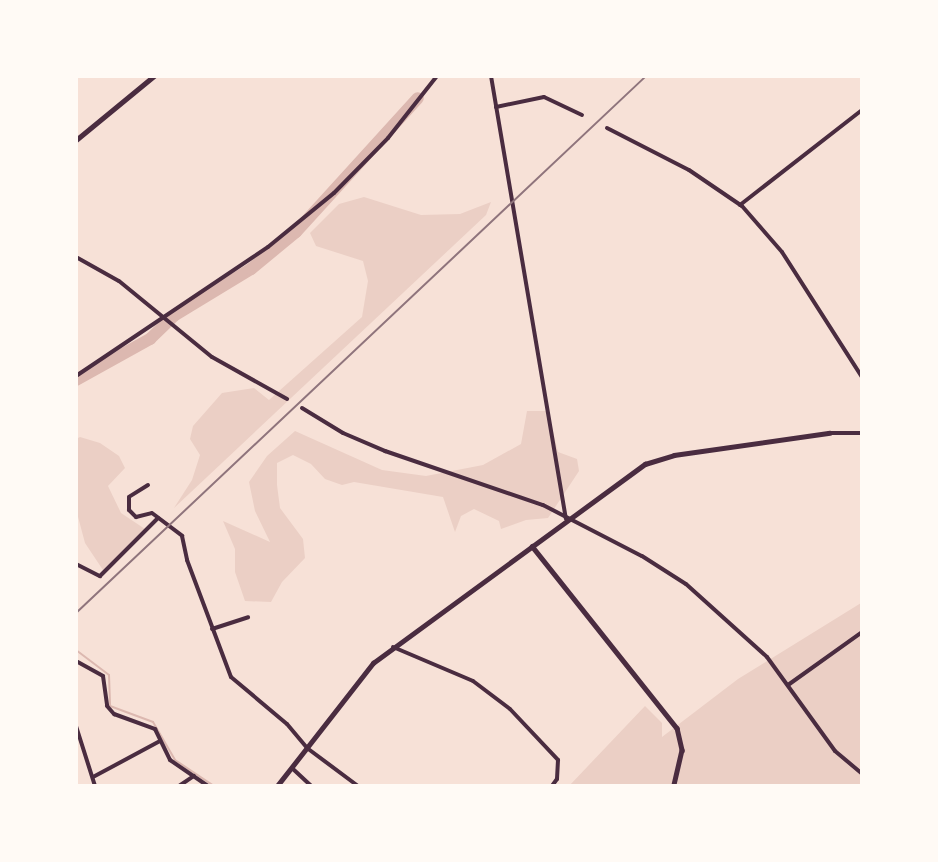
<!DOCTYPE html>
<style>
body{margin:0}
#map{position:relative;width:938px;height:862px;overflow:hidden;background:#f7e1d7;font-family:"Work Sans",sans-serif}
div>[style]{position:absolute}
.green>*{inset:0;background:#ebcfc5}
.stream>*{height:2px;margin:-1px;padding:0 1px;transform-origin:1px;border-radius:1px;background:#dcb8b0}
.river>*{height:12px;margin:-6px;padding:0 6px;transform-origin:6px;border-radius:6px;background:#dcb8b0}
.minor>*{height:4px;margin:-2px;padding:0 2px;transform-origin:2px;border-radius:2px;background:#4a2c40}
.tertiary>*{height:4.5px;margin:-2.25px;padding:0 2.25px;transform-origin:2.25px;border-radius:2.25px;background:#4a2c40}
.secondary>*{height:4.5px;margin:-2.25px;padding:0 2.25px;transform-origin:2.25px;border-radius:2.25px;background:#4a2c40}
.rail>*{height:2px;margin:-1px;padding:0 1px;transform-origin:1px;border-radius:1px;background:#8f747c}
span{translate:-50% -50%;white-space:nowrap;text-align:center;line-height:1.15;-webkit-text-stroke:4.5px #fffaf5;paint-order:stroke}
.frame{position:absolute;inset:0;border:78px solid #fffaf5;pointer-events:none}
</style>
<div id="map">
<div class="green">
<i style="clip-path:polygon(364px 197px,421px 215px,460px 214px,491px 202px,486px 215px,174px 508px,192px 480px,200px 455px,190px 439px,193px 426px,222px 393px,254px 388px,269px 400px,362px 317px,368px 281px,363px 261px,316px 246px,310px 233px,339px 204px)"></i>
<i style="clip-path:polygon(527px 411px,548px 411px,558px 452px,577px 459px,579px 471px,548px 518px,526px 520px,501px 529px,499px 521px,474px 509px,461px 516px,455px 532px,443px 497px,354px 482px,342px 485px,325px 479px,311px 464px,293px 455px,277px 463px,277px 485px,280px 508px,303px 539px,305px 558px,282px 582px,271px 602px,245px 601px,235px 572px,235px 549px,223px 521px,270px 542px,255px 511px,249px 482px,267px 456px,295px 431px,382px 470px,426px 476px,483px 465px,521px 444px)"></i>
<i style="clip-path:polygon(80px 437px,100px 443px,119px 456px,125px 468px,108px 486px,121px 513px,145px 529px,103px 570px,85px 543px,77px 513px,76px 439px)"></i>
<i style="clip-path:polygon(861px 603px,861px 785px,569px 786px,645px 706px,662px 723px,662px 737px,738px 679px)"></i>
</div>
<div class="stream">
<i style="left:76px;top:650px;width:41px;rotate:37.1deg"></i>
<i style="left:109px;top:675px;width:31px;rotate:88deg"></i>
<i style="left:110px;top:706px;width:46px;rotate:20.4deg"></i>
<i style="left:153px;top:722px;width:44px;rotate:59.9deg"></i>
<i style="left:175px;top:760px;width:47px;rotate:33.7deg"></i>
</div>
<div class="river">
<i style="left:76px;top:380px;width:85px;rotate:-29deg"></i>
<i style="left:150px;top:339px;width:35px;rotate:-44deg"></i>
<i style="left:175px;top:315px;width:89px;rotate:-31.2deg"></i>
<i style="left:251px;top:269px;width:58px;rotate:-39.4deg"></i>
<i style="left:296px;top:232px;width:181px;rotate:-47.7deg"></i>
</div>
<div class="minor">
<i style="left:491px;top:76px;width:449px;rotate:80.4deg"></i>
<i style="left:496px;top:107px;width:49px;rotate:-11.8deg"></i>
<i style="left:544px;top:97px;width:42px;rotate:25.3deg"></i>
<i style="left:607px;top:128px;width:92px;rotate:27.1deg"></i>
<i style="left:689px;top:170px;width:64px;rotate:34.2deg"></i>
<i style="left:742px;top:206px;width:61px;rotate:49deg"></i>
<i style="left:782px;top:252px;width:148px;rotate:57.4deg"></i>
<i style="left:740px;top:205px;width:155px;rotate:-37.9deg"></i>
<i style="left:76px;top:257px;width:49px;rotate:29.2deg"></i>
<i style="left:119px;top:281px;width:120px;rotate:39.3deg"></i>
<i style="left:212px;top:357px;width:86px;rotate:29.2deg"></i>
<i style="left:76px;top:376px;width:231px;rotate:-33.9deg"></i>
<i style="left:268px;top:247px;width:85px;rotate:-39.3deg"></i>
<i style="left:334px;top:193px;width:77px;rotate:-45.5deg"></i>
<i style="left:388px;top:138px;width:79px;rotate:-51.7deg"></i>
<i style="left:302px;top:408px;width:48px;rotate:31.4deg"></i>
<i style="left:343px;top:433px;width:46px;rotate:23.2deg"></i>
<i style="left:385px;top:451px;width:167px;rotate:18.9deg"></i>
<i style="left:543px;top:505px;width:111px;rotate:27.3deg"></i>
<i style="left:642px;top:556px;width:52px;rotate:32.5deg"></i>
<i style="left:686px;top:584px;width:109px;rotate:42deg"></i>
<i style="left:767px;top:657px;width:116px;rotate:54.1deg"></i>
<i style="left:835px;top:751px;width:35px;rotate:40deg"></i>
<i style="left:148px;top:485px;width:22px;rotate:148deg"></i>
<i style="left:129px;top:497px;width:13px;rotate:90deg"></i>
<i style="left:129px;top:510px;width:10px;rotate:45deg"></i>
<i style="left:136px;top:517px;width:16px;rotate:-14deg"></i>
<i style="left:152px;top:513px;width:38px;rotate:37deg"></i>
<i style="left:182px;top:536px;width:25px;rotate:78deg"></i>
<i style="left:187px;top:560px;width:125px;rotate:69.4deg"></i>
<i style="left:231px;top:677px;width:73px;rotate:40deg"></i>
<i style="left:287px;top:724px;width:31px;rotate:50deg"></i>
<i style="left:307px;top:748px;width:64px;rotate:36.7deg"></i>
<i style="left:76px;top:564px;width:27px;rotate:27deg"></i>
<i style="left:100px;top:576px;width:82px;rotate:-45deg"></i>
<i style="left:212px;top:629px;width:38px;rotate:-18deg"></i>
<i style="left:393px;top:647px;width:87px;rotate:23deg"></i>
<i style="left:473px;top:681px;width:46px;rotate:37.1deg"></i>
<i style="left:510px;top:709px;width:70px;rotate:46.7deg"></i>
<i style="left:558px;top:760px;width:19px;rotate:93deg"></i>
<i style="left:557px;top:779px;width:9px;rotate:126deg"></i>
<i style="left:76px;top:661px;width:31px;rotate:29deg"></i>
<i style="left:103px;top:676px;width:30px;rotate:82deg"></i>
<i style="left:107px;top:706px;width:11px;rotate:49deg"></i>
<i style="left:114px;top:714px;width:44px;rotate:20.1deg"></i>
<i style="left:155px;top:729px;width:34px;rotate:64deg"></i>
<i style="left:170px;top:760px;width:46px;rotate:34.4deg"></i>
<i style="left:788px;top:685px;width:91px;rotate:-35.6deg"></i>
<i style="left:76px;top:726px;width:63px;rotate:72.4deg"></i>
<i style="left:293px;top:769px;width:25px;rotate:43deg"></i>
<i style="left:93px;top:777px;width:76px;rotate:-28.2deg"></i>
<i style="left:179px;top:786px;width:18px;rotate:-34deg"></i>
</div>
<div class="tertiary">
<i style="left:532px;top:546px;width:233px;rotate:51.5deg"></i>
<i style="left:677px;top:728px;width:23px;rotate:77deg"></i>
<i style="left:682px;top:750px;width:37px;rotate:103deg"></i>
<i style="left:277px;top:786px;width:156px;rotate:-52deg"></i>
<i style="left:373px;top:663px;width:337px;rotate:-36.2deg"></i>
<i style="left:645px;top:464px;width:30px;rotate:-17deg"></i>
<i style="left:674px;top:455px;width:157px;rotate:-8.1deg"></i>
<i style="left:829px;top:433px;width:33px"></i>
</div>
<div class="secondary">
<i style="left:76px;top:140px;width:101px;rotate:-39.4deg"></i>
</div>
<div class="rail">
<i style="left:76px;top:613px;width:783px;rotate:-43.29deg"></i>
</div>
<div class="frame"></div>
</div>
